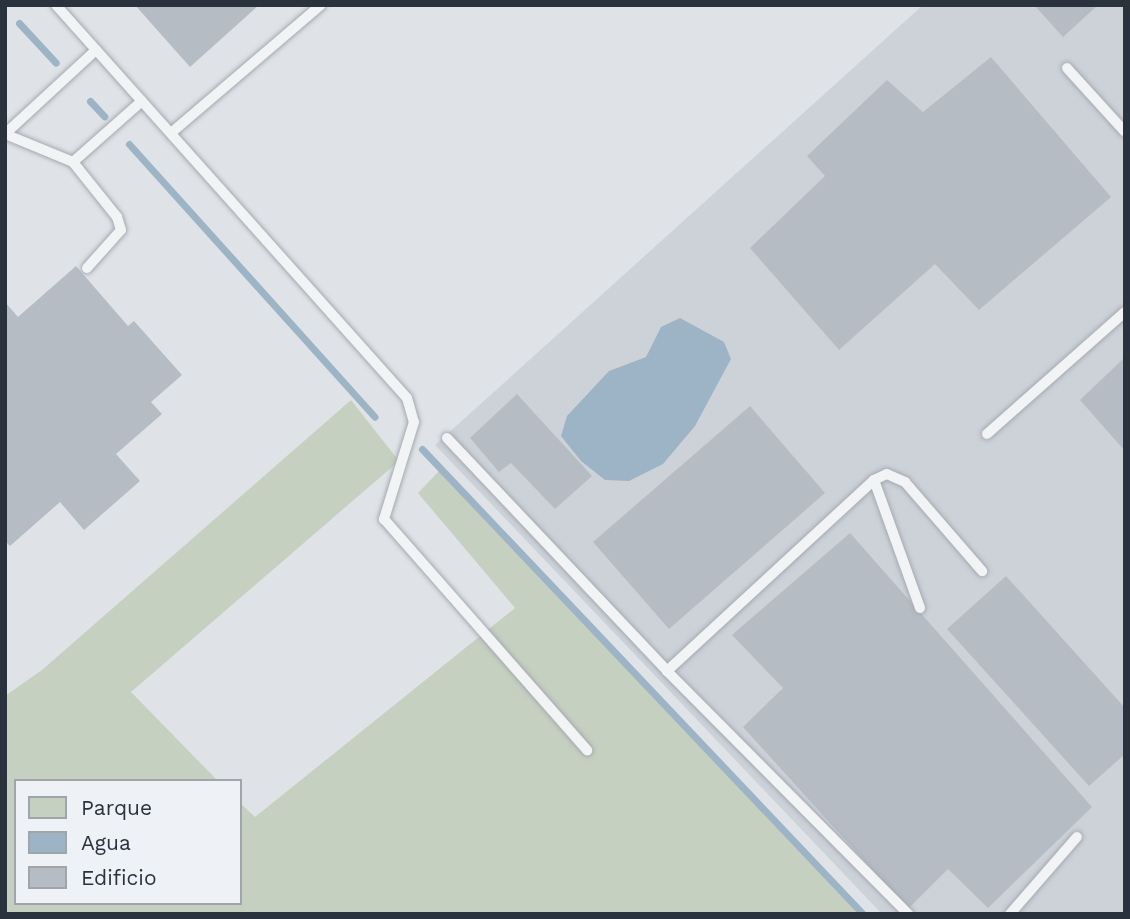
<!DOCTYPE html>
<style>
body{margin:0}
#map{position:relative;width:1130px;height:919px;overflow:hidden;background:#dfe3e7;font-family:"Work Sans",sans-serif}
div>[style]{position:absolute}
.built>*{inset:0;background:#cdd2d9}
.green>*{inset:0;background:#c6d0c0}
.water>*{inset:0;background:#9cb4c5}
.stream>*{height:7px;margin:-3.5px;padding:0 3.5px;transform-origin:3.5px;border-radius:3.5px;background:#9cb4c5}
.building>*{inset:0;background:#b6bcc3}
.roads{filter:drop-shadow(0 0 2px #a5aab1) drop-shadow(0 0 2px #a5aab1)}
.lane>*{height:10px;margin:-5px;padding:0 5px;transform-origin:5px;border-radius:5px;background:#f1f3f5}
span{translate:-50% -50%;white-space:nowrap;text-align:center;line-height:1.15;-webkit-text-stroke:7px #eef1f5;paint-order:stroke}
.frame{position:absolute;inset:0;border:7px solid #29323d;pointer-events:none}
.legend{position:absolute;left:14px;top:779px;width:228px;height:126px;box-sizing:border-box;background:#eef1f5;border:2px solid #9fa5ab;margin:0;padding:9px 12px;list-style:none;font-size:21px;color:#29323d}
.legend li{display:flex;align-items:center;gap:14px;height:35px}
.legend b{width:35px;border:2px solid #9fa5ab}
</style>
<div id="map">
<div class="built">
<i style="clip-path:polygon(923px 5px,1125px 5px,1125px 914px,882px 914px,435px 445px)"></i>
</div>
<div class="green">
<i style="clip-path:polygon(351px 400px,399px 461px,131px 692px,218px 781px,16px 781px,16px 903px,240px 903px,240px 803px,255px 817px,515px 608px,418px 493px,440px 470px,865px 914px,5px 914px,5px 696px,42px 670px)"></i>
</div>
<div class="water">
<i style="clip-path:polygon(680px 318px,724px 342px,731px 359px,695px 426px,663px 464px,629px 481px,605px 480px,581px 461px,561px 436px,567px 416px,609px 371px,646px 357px,661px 327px)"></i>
</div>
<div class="stream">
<i style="left:19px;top:23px;width:54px;rotate:47.2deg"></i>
<i style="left:90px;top:101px;width:21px;rotate:47deg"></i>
<i style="left:129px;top:144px;width:367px;rotate:48deg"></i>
<i style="left:422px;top:449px;width:641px;rotate:46.52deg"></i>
</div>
<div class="building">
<i style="clip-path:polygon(135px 5px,259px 5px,190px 67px)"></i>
<i style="clip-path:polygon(1034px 5px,1098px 5px,1063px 37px)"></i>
<i style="clip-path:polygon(991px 57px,1111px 197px,979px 310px,935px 264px,839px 350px,750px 248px,825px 176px,807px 156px,887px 80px,923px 112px)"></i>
<i style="clip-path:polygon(76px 266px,128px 326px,134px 321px,182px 375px,151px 402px,162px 414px,116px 454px,140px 481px,84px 530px,60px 502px,10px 546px,5px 541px,5px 302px,18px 317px)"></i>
<i style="clip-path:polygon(1125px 357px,1125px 451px,1080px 400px)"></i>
<i style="clip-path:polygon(517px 394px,592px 476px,555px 509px,511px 463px,499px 472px,470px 438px)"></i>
<i style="clip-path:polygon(750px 406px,825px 493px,669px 629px,593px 542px)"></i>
<i style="clip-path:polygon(850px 533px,1092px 807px,988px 908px,948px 869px,908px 909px,743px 727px,783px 688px,732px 635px)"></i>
<i style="clip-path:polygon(1006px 576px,1125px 708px,1125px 754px,1089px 786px,947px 629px)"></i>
</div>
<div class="roads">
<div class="lane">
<i style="left:56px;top:5px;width:527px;rotate:48.23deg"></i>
<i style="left:407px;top:398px;width:25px;rotate:74deg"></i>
<i style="left:414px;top:422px;width:102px;rotate:107.2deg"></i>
<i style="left:384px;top:519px;width:308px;rotate:48.7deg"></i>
<i style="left:1067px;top:68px;width:86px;rotate:47.8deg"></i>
<i style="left:171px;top:133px;width:197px;rotate:-40.5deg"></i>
<i style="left:5px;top:134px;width:124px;rotate:-42.7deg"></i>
<i style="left:5px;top:134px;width:74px;rotate:22.4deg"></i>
<i style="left:87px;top:268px;width:51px;rotate:-48.2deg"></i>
<i style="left:121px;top:230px;width:14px;rotate:-107deg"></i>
<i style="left:117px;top:217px;width:70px;rotate:-128.7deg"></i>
<i style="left:73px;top:162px;width:92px;rotate:-41.5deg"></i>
<i style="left:987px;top:434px;width:184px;rotate:-41.5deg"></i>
<i style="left:447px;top:438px;width:320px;rotate:46.6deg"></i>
<i style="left:667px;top:671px;width:342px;rotate:45.2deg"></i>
<i style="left:874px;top:480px;width:136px;rotate:70.2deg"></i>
<i style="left:667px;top:671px;width:282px;rotate:-42.7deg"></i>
<i style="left:874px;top:480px;width:14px;rotate:-25deg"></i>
<i style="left:887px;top:474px;width:20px;rotate:24deg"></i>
<i style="left:905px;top:482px;width:118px;rotate:49.1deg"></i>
<i style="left:1010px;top:914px;width:102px;rotate:-49deg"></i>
</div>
</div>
<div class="frame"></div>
<ul class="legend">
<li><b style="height:19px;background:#c6d0c0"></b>Parque</li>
<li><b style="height:19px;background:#9cb4c5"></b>Agua</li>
<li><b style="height:19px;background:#b6bcc3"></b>Edificio</li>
</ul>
</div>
